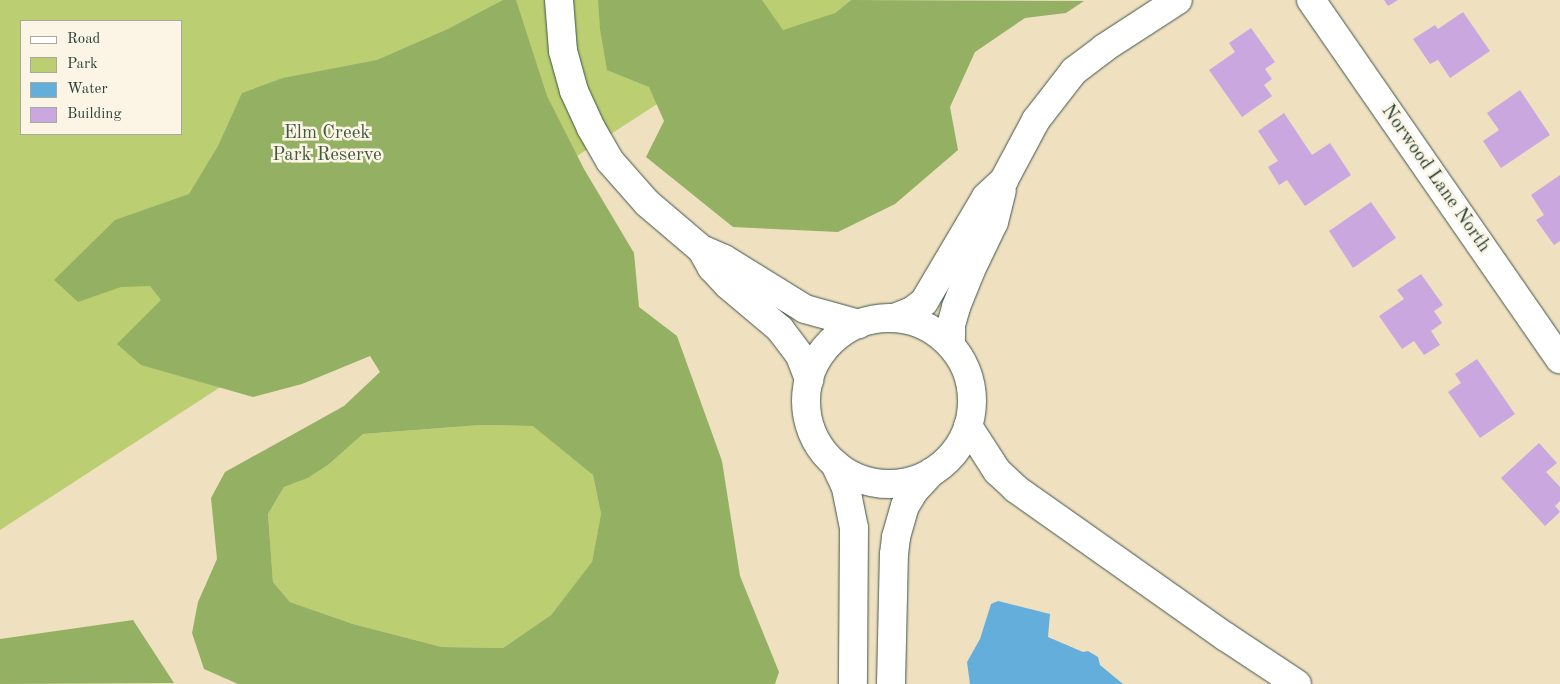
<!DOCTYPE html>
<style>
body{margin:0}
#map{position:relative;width:1560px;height:684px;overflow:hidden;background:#efe0c0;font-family:"Old Standard TT",serif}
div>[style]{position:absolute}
.green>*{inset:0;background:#bbce71}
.forest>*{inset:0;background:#94b163}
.water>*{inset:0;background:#64aedc}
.building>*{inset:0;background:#cba7df}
.roads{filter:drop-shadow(0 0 1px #3e5549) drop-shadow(0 0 1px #3e5549)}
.minor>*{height:28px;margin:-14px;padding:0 14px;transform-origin:14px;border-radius:14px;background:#fff}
.major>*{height:28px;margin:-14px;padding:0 14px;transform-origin:14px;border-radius:14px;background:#fff}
.major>.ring{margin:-14px;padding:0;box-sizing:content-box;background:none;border:28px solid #fff;border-radius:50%}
.highway>*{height:28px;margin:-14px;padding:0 14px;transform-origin:14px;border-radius:14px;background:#fff}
span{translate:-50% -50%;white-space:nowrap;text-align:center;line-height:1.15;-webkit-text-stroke:5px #fcf5e5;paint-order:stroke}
.park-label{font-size:19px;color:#3e5a40}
.street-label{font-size:19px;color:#1f3d34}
.legend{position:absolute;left:20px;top:20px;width:162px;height:115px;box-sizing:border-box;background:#fcf5e5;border:1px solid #a4ab9e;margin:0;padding:6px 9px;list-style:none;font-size:15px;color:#1f3d34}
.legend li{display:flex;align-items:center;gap:10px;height:25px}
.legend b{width:25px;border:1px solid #a4ab9e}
</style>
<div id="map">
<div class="green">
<i style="clip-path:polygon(evenodd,0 0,851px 0,835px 13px,805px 24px,783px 30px,779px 25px,0 530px,0 0,21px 21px,181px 21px,181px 134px,21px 134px,21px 21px)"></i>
<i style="clip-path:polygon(481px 425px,541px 426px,593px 475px,601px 514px,592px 563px,551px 615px,503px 648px,442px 647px,353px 624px,290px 602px,273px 582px,268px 514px,284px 487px,308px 478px,328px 465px,363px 434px)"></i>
</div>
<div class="forest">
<i style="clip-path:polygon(evenodd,503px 0,516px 0,547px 96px,584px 169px,634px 253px,639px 307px,677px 336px,722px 461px,740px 576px,779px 672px,775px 684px,238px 684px,204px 669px,192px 633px,198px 602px,217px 559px,211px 498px,225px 472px,344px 406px,380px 372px,370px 356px,302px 384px,253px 397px,141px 365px,117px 344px,161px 300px,150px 286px,121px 287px,78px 302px,54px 280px,115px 220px,189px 194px,218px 146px,242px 93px,283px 78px,377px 60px,448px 29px,503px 0,481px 425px,533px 426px,593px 475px,601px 514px,592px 562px,551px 615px,503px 648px,442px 647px,353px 624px,290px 602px,273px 582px,268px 514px,284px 487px,308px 478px,328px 465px,363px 434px,481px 425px)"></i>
<i style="clip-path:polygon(598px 0,762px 0,783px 30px,835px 13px,851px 0,1084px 1px,1066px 13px,1025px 18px,975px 52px,950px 107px,958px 150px,895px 204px,838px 232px,733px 227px,646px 157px,664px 121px,649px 87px,607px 70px,600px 29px)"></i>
<i style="clip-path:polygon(133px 620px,174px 683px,0 684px,0 639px)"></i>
</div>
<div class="water">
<i style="clip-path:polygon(998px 601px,1050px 614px,1048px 637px,1083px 652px,1088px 651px,1098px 657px,1100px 665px,1123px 684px,970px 684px,967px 662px,980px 639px,991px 604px)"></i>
</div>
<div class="building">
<i style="clip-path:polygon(1384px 0,1398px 0,1388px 6px)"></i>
<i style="clip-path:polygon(1463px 12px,1490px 51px,1450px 78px,1438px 60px,1430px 64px,1413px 39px,1435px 25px,1438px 29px)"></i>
<i style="clip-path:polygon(1251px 28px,1275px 62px,1265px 69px,1272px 79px,1264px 85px,1272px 96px,1242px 117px,1209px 70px,1235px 52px,1229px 43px)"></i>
<i style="clip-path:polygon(1520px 90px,1550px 135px,1501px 168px,1483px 141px,1499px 130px,1487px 113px)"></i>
<i style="clip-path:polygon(1284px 113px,1312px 155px,1330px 143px,1351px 175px,1305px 206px,1287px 180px,1279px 185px,1268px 167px,1278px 161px,1258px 131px)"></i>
<i style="clip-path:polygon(1560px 175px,1560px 241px,1554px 245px,1536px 220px,1544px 215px,1531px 195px)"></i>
<i style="clip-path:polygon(1371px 202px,1396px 238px,1353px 268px,1329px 231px)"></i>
<i style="clip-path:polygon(1421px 274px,1443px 305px,1434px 311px,1442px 323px,1431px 331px,1440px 345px,1424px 355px,1414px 341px,1402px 349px,1379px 316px,1404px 299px,1397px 290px)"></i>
<i style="clip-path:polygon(1477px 359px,1515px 414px,1480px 438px,1448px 392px,1461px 383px,1455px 374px)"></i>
<i style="clip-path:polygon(1539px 443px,1557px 463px,1546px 472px,1560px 487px,1560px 501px,1555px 506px,1560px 512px,1545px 526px,1501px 478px)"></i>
</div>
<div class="roads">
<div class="minor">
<i style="left:559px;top:0;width:51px;rotate:85.5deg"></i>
<i style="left:563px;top:51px;width:41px;rotate:74.6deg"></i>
<i style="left:574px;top:91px;width:41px;rotate:65.3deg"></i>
<i style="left:591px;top:128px;width:38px;rotate:60deg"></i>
<i style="left:610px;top:161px;width:56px;rotate:48.6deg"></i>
<i style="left:647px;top:203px;width:71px;rotate:40.4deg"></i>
<i style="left:701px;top:249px;width:25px;rotate:23deg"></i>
<i style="left:724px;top:259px;width:95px;rotate:31.7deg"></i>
<i style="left:805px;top:309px;width:56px;rotate:15.5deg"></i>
<i style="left:1311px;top:0;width:437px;rotate:55.3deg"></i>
<i style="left:703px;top:252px;width:18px;rotate:61deg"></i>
<i style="left:712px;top:268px;width:23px;rotate:47deg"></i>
<i style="left:728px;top:285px;width:68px;rotate:40.2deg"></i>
<i style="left:780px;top:329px;width:34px;rotate:53deg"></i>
<i style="left:800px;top:356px;width:26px;rotate:69deg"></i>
<i style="left:894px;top:318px;width:19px;rotate:-21deg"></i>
<i style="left:912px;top:311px;width:15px;rotate:-37deg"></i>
<i style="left:924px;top:302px;width:122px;rotate:-59.4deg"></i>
<i style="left:986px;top:197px;width:25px;rotate:-43deg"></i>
<i style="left:1004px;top:180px;width:68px;rotate:-61.9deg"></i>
<i style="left:1036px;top:120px;width:62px;rotate:-52.2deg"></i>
<i style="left:1074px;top:71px;width:38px;rotate:-37deg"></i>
<i style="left:1104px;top:48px;width:88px;rotate:-33deg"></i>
<i style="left:951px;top:345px;width:20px;rotate:-90deg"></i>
<i style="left:951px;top:325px;width:19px;rotate:-74deg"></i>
<i style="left:956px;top:307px;width:38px;rotate:-68deg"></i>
<i style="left:970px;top:272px;width:55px;rotate:-64.4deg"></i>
<i style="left:994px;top:222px;width:32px;rotate:-76deg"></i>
</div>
<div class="major">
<i class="ring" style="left:806px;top:318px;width:138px;height:138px"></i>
<i style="left:835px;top:464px;width:26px;rotate:65deg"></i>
<i style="left:846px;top:488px;width:41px;rotate:78.7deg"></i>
<i style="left:854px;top:528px;width:156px;rotate:90.4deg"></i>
<i style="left:891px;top:684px;width:130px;rotate:-88.7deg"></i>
<i style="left:894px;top:554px;width:17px;rotate:-83deg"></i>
<i style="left:896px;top:537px;width:32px;rotate:-74deg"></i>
<i style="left:905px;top:506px;width:17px;rotate:-59deg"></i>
<i style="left:914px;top:491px;width:26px;rotate:-47deg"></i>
</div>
<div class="highway">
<i style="left:968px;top:426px;width:54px;rotate:57.2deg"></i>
<i style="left:997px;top:471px;width:26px;rotate:43deg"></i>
<i style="left:1016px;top:489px;width:257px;rotate:35.2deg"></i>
<i style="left:1226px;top:637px;width:85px;rotate:33.5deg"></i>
</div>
</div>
<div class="park-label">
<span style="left:327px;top:145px">Elm Creek<br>Park Reserve</span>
</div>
<div class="street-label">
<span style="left:1435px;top:179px;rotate:55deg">Norwood Lane North</span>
</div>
<ul class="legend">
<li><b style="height:6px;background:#fff"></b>Road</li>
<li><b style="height:14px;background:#bbce71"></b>Park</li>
<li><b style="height:14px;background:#64aedc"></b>Water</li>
<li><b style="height:14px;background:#cba7df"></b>Building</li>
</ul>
</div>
